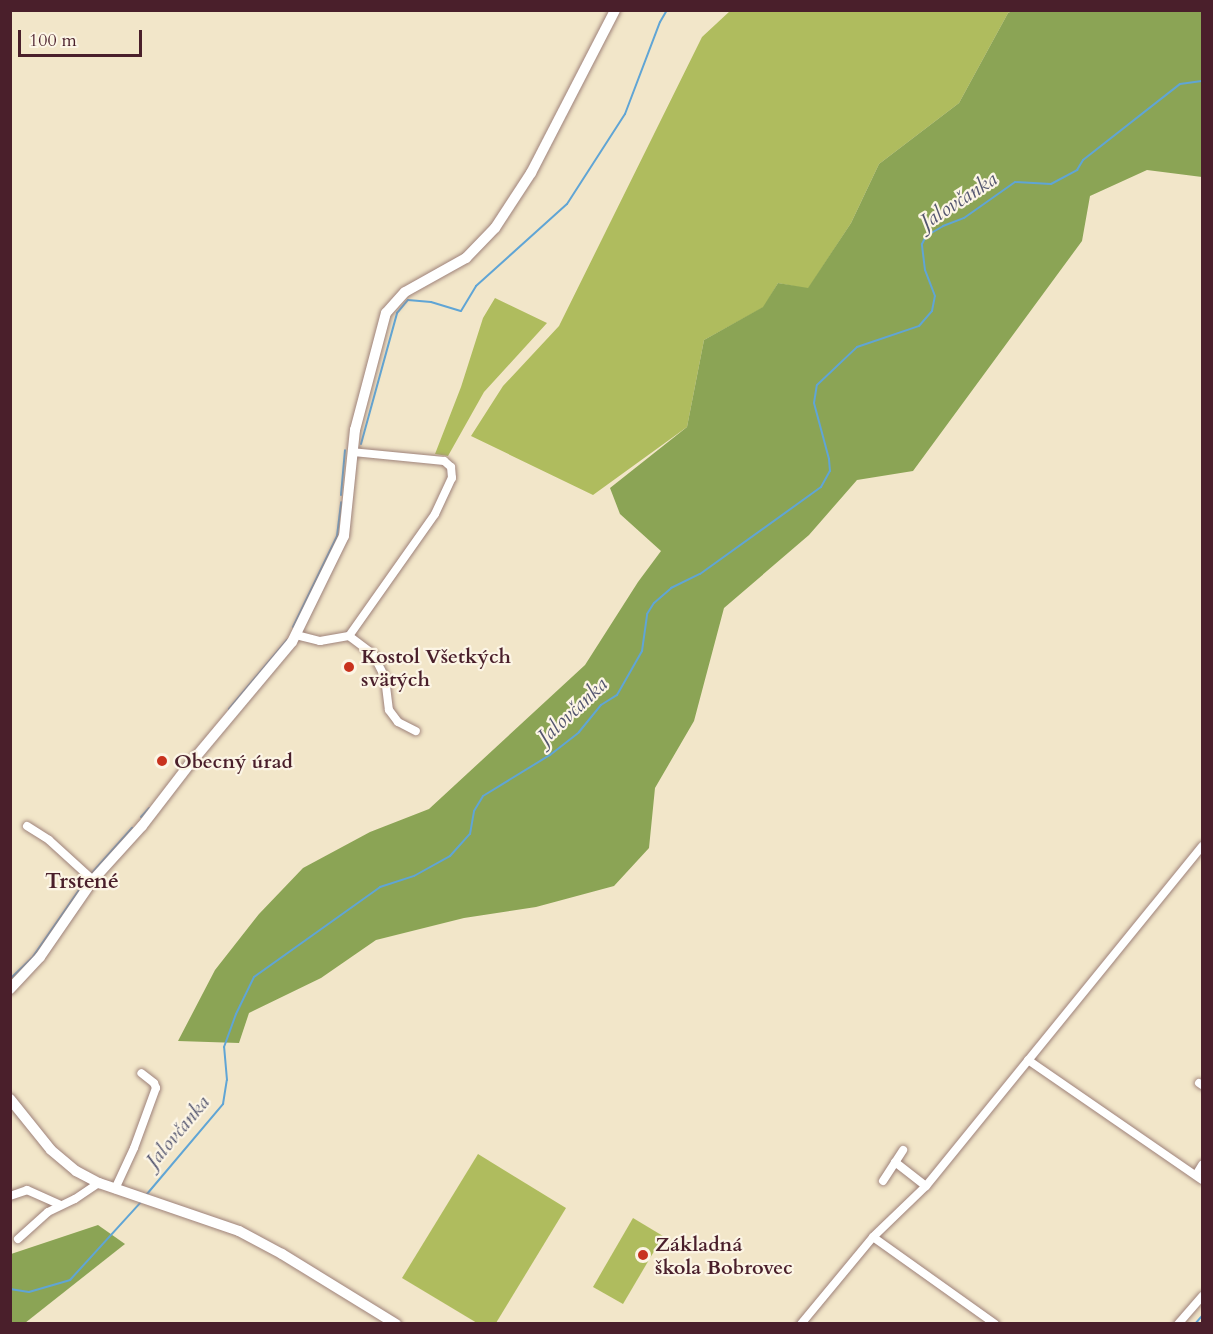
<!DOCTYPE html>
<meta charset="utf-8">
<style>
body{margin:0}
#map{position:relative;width:1213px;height:1334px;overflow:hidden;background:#f2e6c9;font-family:Cardo,serif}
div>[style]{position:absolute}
.green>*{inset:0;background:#afbc5e}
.forest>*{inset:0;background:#8ba455}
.stream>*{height:2px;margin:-1px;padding:0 1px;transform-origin:1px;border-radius:1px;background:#60a5d5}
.roads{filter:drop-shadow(0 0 2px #9e827a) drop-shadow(0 0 2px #9e827a)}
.street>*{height:8px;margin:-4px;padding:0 4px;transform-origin:4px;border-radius:4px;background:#fff}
.secondary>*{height:10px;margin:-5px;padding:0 5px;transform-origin:5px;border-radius:5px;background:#fff}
.dots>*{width:16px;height:16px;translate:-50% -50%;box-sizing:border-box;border:3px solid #fcf5e5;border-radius:50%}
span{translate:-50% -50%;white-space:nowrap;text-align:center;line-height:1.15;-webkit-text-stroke:4.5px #fcf5e5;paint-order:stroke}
.poi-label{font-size:20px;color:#4a1f2b;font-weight:700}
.left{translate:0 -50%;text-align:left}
.water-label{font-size:21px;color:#53556f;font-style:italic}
.quarter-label{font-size:22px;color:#4a1f2b;font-weight:700}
.frame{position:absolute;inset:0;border:12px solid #4a1f2b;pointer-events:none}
.scale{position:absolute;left:18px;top:30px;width:124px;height:27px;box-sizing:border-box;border:3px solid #4a1f2b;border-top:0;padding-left:8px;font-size:18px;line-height:21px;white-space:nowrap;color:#4a1f2b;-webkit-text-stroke:4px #fcf5e5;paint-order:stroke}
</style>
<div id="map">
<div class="green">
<i style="clip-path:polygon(730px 11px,1012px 11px,1008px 13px,959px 103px,879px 164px,851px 223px,808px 289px,778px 283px,764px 307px,704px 340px,687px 427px,593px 495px,471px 436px,503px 386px,559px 326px,702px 37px)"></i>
<i style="clip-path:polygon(495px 298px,547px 323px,484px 392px,448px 456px,435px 454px,461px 387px,483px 318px)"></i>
<i style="clip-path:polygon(478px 1154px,566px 1208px,496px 1323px,477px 1323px,402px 1278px)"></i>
<i style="clip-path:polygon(633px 1218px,663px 1236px,623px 1304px,593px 1287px)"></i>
</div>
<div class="forest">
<i style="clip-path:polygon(1012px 11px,1202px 11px,1202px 177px,1147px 170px,1090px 196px,1082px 241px,913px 471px,857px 480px,809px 535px,724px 608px,694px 721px,655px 788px,649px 848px,614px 886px,536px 907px,464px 918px,376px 940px,321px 978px,249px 1013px,239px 1043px,178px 1041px,215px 970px,259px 914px,303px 868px,370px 832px,429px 809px,585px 665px,638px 582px,661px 551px,620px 514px,610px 488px,687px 427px,704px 340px,763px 307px,778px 283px,808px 288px,851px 223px,879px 164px,959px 103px,1008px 13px)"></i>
<i style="clip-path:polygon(98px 1225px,125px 1244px,25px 1323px,11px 1323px,11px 1254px)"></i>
</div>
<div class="stream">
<i style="left:361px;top:444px;width:136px;rotate:-74.6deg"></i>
<i style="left:397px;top:313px;width:17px;rotate:-50deg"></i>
<i style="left:408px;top:300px;width:23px;rotate:5deg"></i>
<i style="left:431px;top:302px;width:31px;rotate:17deg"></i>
<i style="left:461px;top:311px;width:29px;rotate:-59deg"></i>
<i style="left:476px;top:286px;width:122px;rotate:-42deg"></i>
<i style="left:567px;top:204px;width:107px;rotate:-57.2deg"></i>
<i style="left:625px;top:114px;width:98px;rotate:-69.2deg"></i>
<i style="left:660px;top:22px;width:14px;rotate:-60deg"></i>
<i style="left:341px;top:495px;width:45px;rotate:-84.9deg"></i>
<i style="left:293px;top:627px;width:101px;rotate:-64.2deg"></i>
<i style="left:337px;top:536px;width:34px;rotate:-83deg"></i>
<i style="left:229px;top:709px;width:90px;rotate:-50deg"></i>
<i style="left:141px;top:817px;width:12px;rotate:-48deg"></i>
<i style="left:91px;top:874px;width:62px;rotate:-48.3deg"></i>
<i style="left:10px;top:979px;width:30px;rotate:-44deg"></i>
<i style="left:32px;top:958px;width:95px;rotate:-55.3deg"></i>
<i style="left:147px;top:1194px;width:118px;rotate:-49.8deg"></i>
<i style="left:223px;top:1104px;width:24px;rotate:-81deg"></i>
<i style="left:227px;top:1080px;width:33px;rotate:-95deg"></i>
<i style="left:224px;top:1047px;width:35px;rotate:-70deg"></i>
<i style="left:236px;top:1014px;width:41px;rotate:-64.1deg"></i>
<i style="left:254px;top:977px;width:155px;rotate:-35.5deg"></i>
<i style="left:380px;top:887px;width:36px;rotate:-18deg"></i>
<i style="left:414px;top:876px;width:41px;rotate:-29.1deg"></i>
<i style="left:450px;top:856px;width:30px;rotate:-48deg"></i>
<i style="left:470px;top:834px;width:23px;rotate:-80deg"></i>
<i style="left:474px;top:811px;width:17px;rotate:-59deg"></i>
<i style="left:483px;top:796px;width:79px;rotate:-31.5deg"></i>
<i style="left:550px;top:755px;width:37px;rotate:-38deg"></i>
<i style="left:579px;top:732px;width:35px;rotate:-51deg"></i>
<i style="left:601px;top:705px;width:19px;rotate:-32deg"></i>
<i style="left:617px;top:695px;width:51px;rotate:-60.4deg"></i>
<i style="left:642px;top:651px;width:37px;rotate:-82deg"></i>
<i style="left:647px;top:614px;width:13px;rotate:-58deg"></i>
<i style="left:654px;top:603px;width:23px;rotate:-41deg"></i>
<i style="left:671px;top:588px;width:32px;rotate:-26deg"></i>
<i style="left:700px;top:574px;width:149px;rotate:-35.7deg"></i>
<i style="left:821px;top:487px;width:18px;rotate:-61deg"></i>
<i style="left:830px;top:471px;width:12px;rotate:-95deg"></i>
<i style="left:829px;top:459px;width:58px;rotate:-105deg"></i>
<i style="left:814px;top:403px;width:18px;rotate:-81deg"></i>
<i style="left:817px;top:385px;width:55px;rotate:-43.5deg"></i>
<i style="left:857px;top:347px;width:65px;rotate:-18.7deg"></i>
<i style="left:919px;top:326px;width:20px;rotate:-49deg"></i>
<i style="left:932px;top:311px;width:15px;rotate:-79deg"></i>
<i style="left:935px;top:296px;width:28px;rotate:-111deg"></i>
<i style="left:925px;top:270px;width:26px;rotate:-97deg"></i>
<i style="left:922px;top:244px;width:9px;rotate:-63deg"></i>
<i style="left:926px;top:236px;width:20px;rotate:-30deg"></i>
<i style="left:943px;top:226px;width:22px;rotate:-21deg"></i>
<i style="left:964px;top:218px;width:62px;rotate:-35.2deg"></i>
<i style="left:1015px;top:182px;width:36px;rotate:3deg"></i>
<i style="left:1051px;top:184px;width:30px;rotate:-28deg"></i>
<i style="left:1077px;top:170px;width:12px;rotate:-59deg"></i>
<i style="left:1083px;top:160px;width:123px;rotate:-38.1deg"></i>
<i style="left:1180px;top:84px;width:22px;rotate:-8deg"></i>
<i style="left:10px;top:1289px;width:19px;rotate:9deg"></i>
<i style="left:29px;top:1292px;width:43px;rotate:-16.3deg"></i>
<i style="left:70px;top:1280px;width:107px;rotate:-47.7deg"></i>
<i style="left:1195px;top:1324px;width:11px;rotate:-49deg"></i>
</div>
<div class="roads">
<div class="street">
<i style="left:296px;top:635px;width:25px;rotate:14deg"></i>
<i style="left:320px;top:641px;width:29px;rotate:-10deg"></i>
<i style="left:349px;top:636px;width:30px;rotate:37deg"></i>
<i style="left:373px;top:654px;width:27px;rotate:63deg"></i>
<i style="left:385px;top:678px;width:32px;rotate:83deg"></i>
<i style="left:389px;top:710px;width:15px;rotate:53deg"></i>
<i style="left:398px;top:722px;width:20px;rotate:27deg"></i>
<i style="left:349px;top:636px;width:149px;rotate:-54.8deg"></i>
<i style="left:435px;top:514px;width:40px;rotate:-65deg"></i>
<i style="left:452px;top:478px;width:11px;rotate:-95deg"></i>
<i style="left:451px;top:467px;width:9px;rotate:-139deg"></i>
<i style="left:444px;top:461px;width:91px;rotate:-174.4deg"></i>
<i style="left:27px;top:826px;width:26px;rotate:32deg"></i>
<i style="left:49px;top:840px;width:59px;rotate:42.3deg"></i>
<i style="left:1028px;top:1060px;width:211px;rotate:34.6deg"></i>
<i style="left:1199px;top:1083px;width:4px;rotate:34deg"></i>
<i style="left:895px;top:1162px;width:39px;rotate:38deg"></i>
<i style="left:1196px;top:1175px;width:12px;rotate:-59deg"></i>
<i style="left:883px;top:1181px;width:37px;rotate:-57deg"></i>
<i style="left:115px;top:1189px;width:45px;rotate:-65.1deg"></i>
<i style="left:134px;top:1148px;width:64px;rotate:-69.9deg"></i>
<i style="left:156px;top:1088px;width:5px;rotate:-112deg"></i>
<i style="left:154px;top:1083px;width:16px;rotate:-142deg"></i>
<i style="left:10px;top:1196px;width:18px;rotate:-19deg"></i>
<i style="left:27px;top:1190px;width:36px;rotate:24deg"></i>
<i style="left:873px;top:1237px;width:150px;rotate:35.5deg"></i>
<i style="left:18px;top:1239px;width:40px;rotate:-42deg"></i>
<i style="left:48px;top:1212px;width:30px;rotate:-26deg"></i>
<i style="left:75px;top:1199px;width:29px;rotate:-34deg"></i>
<i style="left:801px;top:1324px;width:113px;rotate:-50.4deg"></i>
<i style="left:873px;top:1237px;width:74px;rotate:-43.9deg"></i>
<i style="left:926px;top:1186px;width:438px;rotate:-50.9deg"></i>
<i style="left:1178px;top:1324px;width:37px;rotate:-49deg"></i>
</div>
<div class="secondary">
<i style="left:10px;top:989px;width:44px;rotate:-46.8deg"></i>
<i style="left:40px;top:957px;width:93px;rotate:-55.5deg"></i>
<i style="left:93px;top:880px;width:73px;rotate:-47.8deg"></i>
<i style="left:142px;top:826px;width:77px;rotate:-52.4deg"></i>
<i style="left:189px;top:765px;width:160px;rotate:-50.1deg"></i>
<i style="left:292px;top:642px;width:118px;rotate:-63.9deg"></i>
<i style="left:344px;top:536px;width:107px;rotate:-84.1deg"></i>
<i style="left:355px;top:430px;width:121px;rotate:-75.2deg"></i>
<i style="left:386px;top:313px;width:28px;rotate:-48deg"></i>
<i style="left:405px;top:292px;width:70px;rotate:-29.1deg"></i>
<i style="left:466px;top:258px;width:42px;rotate:-46deg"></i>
<i style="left:495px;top:228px;width:66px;rotate:-56.8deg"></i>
<i style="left:531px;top:173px;width:183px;rotate:-62.7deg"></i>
<i style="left:10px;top:1099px;width:65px;rotate:51.2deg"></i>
<i style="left:51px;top:1150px;width:33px;rotate:40deg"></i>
<i style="left:76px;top:1171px;width:26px;rotate:28deg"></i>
<i style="left:99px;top:1183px;width:148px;rotate:18.9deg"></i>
<i style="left:239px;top:1231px;width:49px;rotate:28.1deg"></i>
<i style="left:282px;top:1254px;width:134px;rotate:31.6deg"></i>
</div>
</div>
<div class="dots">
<i style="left:349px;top:667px;background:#c8321e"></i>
<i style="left:162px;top:761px;background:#c8321e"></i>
<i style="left:643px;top:1255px;background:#c8321e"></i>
</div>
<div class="poi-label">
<span class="left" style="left:361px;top:668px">Kostol Všetkých<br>svätých</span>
<span class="left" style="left:174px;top:761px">Obecný úrad</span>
<span class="left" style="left:655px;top:1256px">Základná<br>škola Bobrovec</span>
</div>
<div class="water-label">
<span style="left:959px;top:201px;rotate:-33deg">Jalovčanka</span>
<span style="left:573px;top:711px;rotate:-43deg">Jalovčanka</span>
<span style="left:178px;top:1132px;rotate:-50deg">Jalovčanka</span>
</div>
<div class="quarter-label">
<span style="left:82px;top:882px">Trstené</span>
</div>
<div class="frame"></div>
<div class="scale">100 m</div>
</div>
